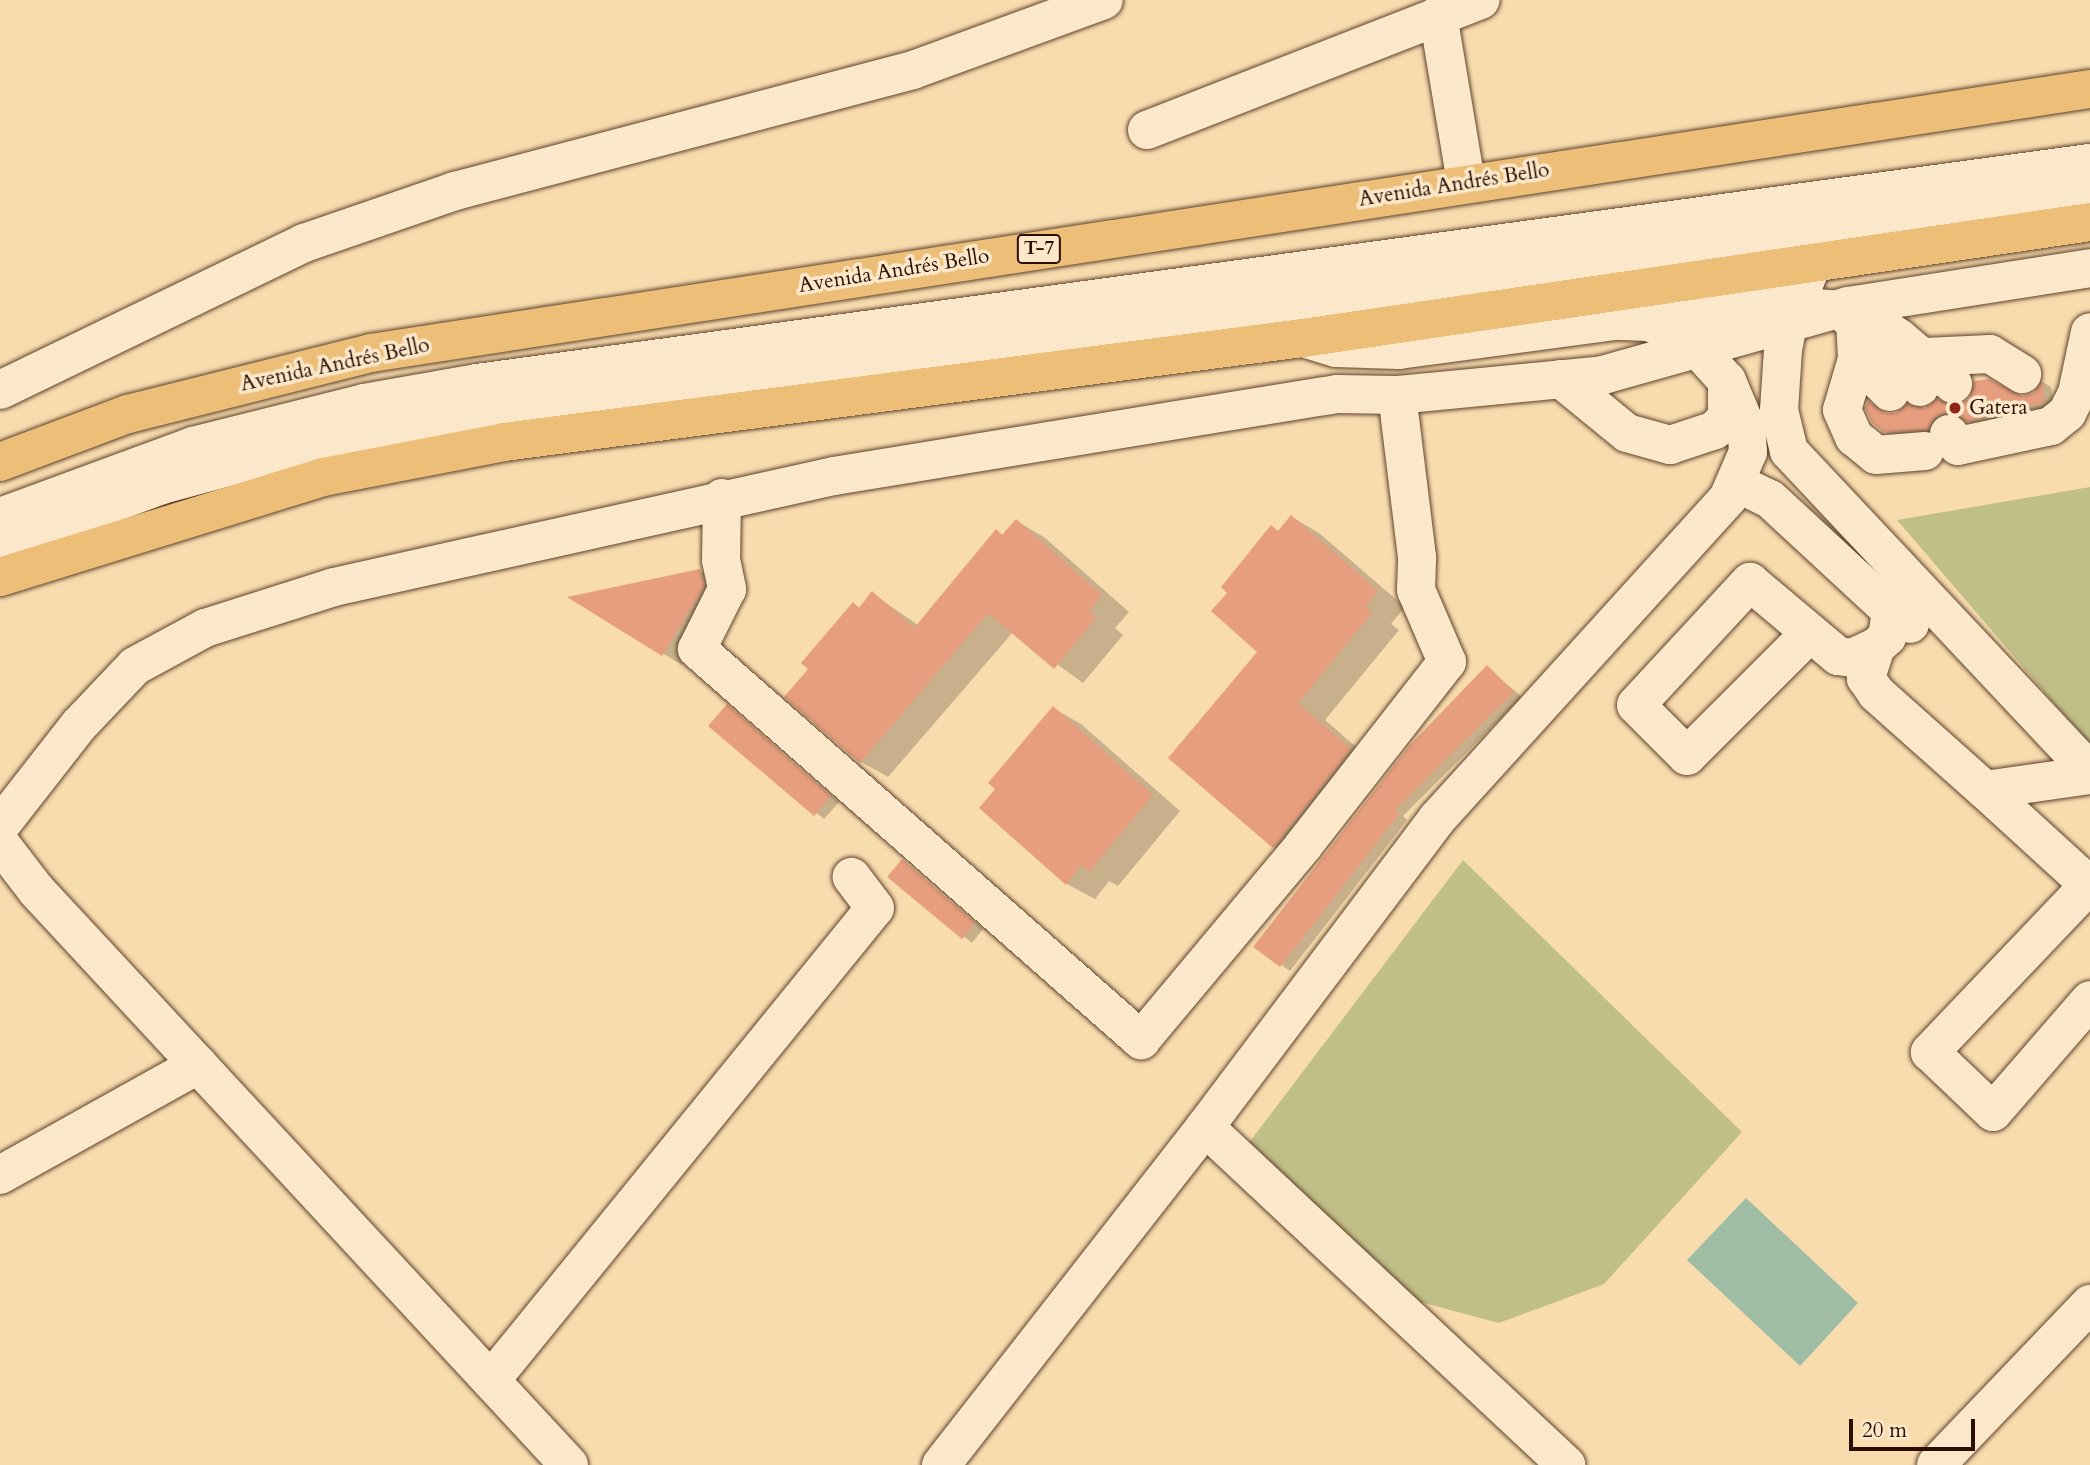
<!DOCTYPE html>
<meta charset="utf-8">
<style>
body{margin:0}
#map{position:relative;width:2090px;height:1465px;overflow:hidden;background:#f9dcae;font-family:Cardo,serif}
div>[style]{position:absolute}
.green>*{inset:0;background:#c1bf88}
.water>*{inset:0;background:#9fbca5}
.shadow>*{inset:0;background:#0003}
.building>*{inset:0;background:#e79e7e}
.roads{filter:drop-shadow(0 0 2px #5e422c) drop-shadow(0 0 2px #5e422c)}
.minor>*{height:38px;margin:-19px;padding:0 19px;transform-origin:19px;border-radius:19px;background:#fbe8ca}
.highway>*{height:38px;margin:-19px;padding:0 19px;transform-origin:19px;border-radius:19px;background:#ecbe77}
.dots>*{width:19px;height:19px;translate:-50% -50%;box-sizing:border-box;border:4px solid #fbe8ca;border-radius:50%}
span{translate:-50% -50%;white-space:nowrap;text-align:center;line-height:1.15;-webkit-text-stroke:7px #fbe8ca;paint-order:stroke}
.shield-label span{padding:2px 5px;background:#fbe8ca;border:2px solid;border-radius:5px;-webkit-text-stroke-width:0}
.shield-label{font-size:19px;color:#2b0e00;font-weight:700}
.street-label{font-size:21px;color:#2b0e00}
.poi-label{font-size:21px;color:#2b0e00}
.left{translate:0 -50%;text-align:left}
.scale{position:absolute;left:1849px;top:1419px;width:126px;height:32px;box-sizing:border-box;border:4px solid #2b0e00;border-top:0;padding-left:9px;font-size:21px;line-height:24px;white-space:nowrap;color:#2b0e00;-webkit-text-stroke:5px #fbe8ca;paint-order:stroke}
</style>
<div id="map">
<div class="green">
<i style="clip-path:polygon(2090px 487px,2090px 745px,1897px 520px)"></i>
<i style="clip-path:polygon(1463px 860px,1742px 1132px,1604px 1284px,1499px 1323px,1409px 1299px,1248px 1144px)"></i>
</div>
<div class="water">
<i style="clip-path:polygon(1746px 1198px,1858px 1303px,1800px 1366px,1687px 1260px)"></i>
</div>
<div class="shadow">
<i style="clip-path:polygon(2043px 382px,2051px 387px,2054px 407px,1977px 426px,1956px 416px,1937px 434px,1894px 437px,1884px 431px,1886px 415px,2022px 398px,2034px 394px)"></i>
<i style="clip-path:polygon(1292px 517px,1319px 533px,1405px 607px,1391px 624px,1399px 630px,1325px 720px,1378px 766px,1301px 862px,1274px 847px,1259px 651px,1229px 592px,1272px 527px,1280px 532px)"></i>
<i style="clip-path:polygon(1016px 521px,1044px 537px,1129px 612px,1115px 628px,1123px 635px,1083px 683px,1013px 632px,888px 777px,861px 762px,810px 669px,853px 604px,861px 609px,873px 594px,918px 625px,996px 531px,1004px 536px)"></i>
<i style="clip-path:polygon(700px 571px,719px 581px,722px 597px,682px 665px,579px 603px)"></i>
<i style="clip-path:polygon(1488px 668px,1522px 697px,1403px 816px,1407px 820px,1290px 971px,1255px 947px)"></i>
<i style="clip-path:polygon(727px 707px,839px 802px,824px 819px,710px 726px)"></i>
<i style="clip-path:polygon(1053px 708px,1081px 724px,1180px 811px,1118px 886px,1109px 881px,1095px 899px,1067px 884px,982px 808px)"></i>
<i style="clip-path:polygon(903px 861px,983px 929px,972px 943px,890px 877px)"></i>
</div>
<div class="building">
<i style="clip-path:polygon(1989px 379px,2022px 396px,2033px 393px,2042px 380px,2045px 402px,1967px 422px,1946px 412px,1935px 417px,1928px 430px,1883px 432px,1872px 423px,1865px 408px,1868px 401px,1885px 413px,1896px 413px,1907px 404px,1925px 408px,1937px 399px,1960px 405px,1970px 398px,1974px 381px)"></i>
<i style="clip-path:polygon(1291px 515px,1378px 591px,1365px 607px,1372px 613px,1298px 703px,1351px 749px,1273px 848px,1168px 758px,1257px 652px,1211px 611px,1227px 593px,1221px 587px,1271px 525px,1278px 531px)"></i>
<i style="clip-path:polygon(1016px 519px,1102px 595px,1089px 611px,1096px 618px,1054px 669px,988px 613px,860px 763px,784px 697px,808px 669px,801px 663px,853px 602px,859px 608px,872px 591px,914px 628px,996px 529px,1002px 535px)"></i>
<i style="clip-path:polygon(700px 569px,704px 586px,662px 656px,567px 597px)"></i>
<i style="clip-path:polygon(1487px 665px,1514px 692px,1395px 810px,1399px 814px,1280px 967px,1253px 947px,1410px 745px)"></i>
<i style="clip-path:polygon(727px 704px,831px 796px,814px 816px,708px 726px)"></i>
<i style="clip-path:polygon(1053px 706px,1153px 795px,1089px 872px,1081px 865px,1066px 885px,979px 808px,995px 789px,988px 783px)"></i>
<i style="clip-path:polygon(902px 859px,975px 923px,962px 939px,887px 877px)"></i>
</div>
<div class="roads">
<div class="minor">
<i style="left:1438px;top:15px;width:169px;rotate:80.5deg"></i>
<i style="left:1147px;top:130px;width:358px;rotate:-21.3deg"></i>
<i style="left:1813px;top:262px;width:67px;rotate:112deg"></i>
<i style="left:1788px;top:324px;width:26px;rotate:101deg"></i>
<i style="left:1783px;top:350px;width:60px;rotate:93.8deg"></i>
<i style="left:1779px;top:410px;width:42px;rotate:76.3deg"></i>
<i style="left:1789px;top:451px;width:440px;rotate:46.8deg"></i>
<i style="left:1648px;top:317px;width:137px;rotate:-5deg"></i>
<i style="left:1784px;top:305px;width:55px;rotate:5.2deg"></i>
<i style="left:1839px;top:310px;width:54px;rotate:37.5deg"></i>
<i style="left:1882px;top:343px;width:58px;rotate:49.2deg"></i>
<i style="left:1925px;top:357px;width:65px;rotate:-2.6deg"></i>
<i style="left:1990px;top:354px;width:38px;rotate:32deg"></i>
<i style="left:1857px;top:359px;width:53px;rotate:106.4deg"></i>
<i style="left:1842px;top:410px;width:30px;rotate:66deg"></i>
<i style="left:1854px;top:437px;width:28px;rotate:39deg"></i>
<i style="left:1876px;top:455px;width:49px;rotate:-4.7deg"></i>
<i style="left:1561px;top:379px;width:85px;rotate:39.3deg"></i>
<i style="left:1627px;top:433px;width:45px;rotate:15.6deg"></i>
<i style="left:1670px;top:445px;width:47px;rotate:-18.4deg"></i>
<i style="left:1715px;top:430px;width:18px;rotate:-47deg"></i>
<i style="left:1727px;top:417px;width:36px;rotate:-90deg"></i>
<i style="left:0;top:390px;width:338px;rotate:-25.8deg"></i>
<i style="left:304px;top:243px;width:160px;rotate:-19deg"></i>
<i style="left:455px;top:191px;width:474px;rotate:-14.8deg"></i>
<i style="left:913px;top:70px;width:203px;rotate:-20.1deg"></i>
<i style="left:1890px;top:392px;width:47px;rotate:-135deg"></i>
<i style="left:1857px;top:359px;width:40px;rotate:-92.9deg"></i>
<i style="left:1855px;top:319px;width:21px;rotate:11deg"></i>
<i style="left:1876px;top:323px;width:27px;rotate:33deg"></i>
<i style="left:1899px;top:338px;width:71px;rotate:40.4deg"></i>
<i style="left:1949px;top:434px;width:15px;rotate:53deg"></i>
<i style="left:1958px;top:446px;width:95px;rotate:-12.1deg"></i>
<i style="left:2051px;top:426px;width:21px;rotate:-39deg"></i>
<i style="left:2067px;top:413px;width:22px;rotate:-63deg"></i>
<i style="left:2077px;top:393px;width:62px;rotate:-78deg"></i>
<i style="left:1747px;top:488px;width:25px;rotate:26deg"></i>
<i style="left:1770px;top:499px;width:165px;rotate:42.8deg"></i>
<i style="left:1891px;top:611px;width:23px;rotate:34deg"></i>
<i style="left:722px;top:498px;width:62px;rotate:90.9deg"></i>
<i style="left:721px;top:560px;width:30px;rotate:78deg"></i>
<i style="left:727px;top:589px;width:67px;rotate:116.6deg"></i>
<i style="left:697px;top:649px;width:592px;rotate:41.37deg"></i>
<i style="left:1141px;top:1040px;width:253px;rotate:-50.1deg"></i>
<i style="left:1303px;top:846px;width:234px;rotate:-52deg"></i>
<i style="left:1447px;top:662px;width:78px;rotate:-113.3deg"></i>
<i style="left:1416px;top:590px;width:33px;rotate:-88deg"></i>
<i style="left:1417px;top:557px;width:163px;rotate:-97deg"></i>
<i style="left:0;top:517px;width:206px;rotate:-20.2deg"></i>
<i style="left:193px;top:446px;width:176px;rotate:-14.1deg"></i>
<i style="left:364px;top:403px;width:115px;rotate:-10deg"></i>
<i style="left:477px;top:383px;width:1628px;rotate:-7.77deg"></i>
<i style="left:0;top:545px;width:173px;rotate:-20.3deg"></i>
<i style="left:162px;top:485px;width:104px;rotate:-15.1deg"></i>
<i style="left:262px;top:458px;width:218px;rotate:-10.6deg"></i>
<i style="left:476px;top:418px;width:751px;rotate:-7.58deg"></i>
<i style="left:1220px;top:319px;width:879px;rotate:-8.18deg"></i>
<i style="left:1810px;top:633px;width:174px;rotate:135deg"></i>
<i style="left:1687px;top:756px;width:72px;rotate:-135deg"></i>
<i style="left:1636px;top:705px;width:168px;rotate:-47.2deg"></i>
<i style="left:1750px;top:582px;width:115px;rotate:40.1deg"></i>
<i style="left:1838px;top:656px;width:14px;rotate:8deg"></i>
<i style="left:1852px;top:658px;width:26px;rotate:-25deg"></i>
<i style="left:1876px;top:647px;width:15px;rotate:-42deg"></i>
<i style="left:1887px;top:637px;width:26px;rotate:-81deg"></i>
<i style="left:1876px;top:647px;width:33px;rotate:108deg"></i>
<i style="left:1866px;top:678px;width:18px;rotate:56deg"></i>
<i style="left:1876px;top:693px;width:146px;rotate:41.7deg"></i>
<i style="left:1985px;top:790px;width:106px;rotate:-8.1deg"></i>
<i style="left:1985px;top:790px;width:142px;rotate:42.4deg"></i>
<i style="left:0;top:826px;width:128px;rotate:-52deg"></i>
<i style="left:79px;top:725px;width:81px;rotate:-46.5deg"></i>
<i style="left:135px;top:666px;width:80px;rotate:-28.5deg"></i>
<i style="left:205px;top:628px;width:135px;rotate:-17.6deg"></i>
<i style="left:334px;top:587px;width:512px;rotate:-12.52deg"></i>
<i style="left:834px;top:476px;width:510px;rotate:-9.26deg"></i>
<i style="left:1337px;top:394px;width:60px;rotate:1deg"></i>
<i style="left:1397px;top:395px;width:207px;rotate:-5.5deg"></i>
<i style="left:1603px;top:375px;width:255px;rotate:-15.7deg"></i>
<i style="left:1848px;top:306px;width:245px;rotate:-8.9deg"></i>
<i style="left:0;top:843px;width:59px;rotate:52.5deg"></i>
<i style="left:36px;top:890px;width:784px;rotate:47.17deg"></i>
<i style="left:2089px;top:885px;width:231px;rotate:133.6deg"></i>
<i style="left:1930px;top:1052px;width:87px;rotate:43.6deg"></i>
<i style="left:1993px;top:1112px;width:148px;rotate:-49.1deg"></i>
<i style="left:1205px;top:1127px;width:495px;rotate:43.1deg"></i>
<i style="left:0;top:1175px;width:227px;rotate:-29.1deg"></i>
<i style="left:491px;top:1380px;width:608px;rotate:-50.87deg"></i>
<i style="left:875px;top:908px;width:39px;rotate:-127deg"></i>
<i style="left:941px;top:1465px;width:429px;rotate:-52deg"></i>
<i style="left:1205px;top:1127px;width:386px;rotate:-53deg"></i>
<i style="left:1437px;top:819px;width:433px;rotate:-47.8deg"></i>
<i style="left:1728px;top:498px;width:50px;rotate:-66.5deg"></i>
<i style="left:1748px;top:452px;width:26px;rotate:-94deg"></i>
<i style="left:1746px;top:426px;width:49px;rotate:-112.9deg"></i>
<i style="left:1727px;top:381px;width:61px;rotate:-132.3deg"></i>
<i style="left:1686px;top:336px;width:40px;rotate:-159.8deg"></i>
<i style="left:1648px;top:322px;width:33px;rotate:-178deg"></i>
<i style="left:1615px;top:321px;width:218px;rotate:172.4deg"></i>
<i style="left:1399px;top:350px;width:63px;rotate:-178.2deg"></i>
<i style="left:1336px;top:348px;width:28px;rotate:-163deg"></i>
<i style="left:1936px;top:1465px;width:223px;rotate:-46.3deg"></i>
</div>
<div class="highway">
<i style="left:0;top:462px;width:137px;rotate:-20.6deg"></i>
<i style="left:128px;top:414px;width:251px;rotate:-14.1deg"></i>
<i style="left:371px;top:353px;width:1739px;rotate:-8.73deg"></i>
<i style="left:0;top:577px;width:338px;rotate:-17.2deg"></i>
<i style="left:323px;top:477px;width:184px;rotate:-10.9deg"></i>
<i style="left:504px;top:442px;width:806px;rotate:-7.42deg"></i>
<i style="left:1303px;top:338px;width:796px;rotate:-8.38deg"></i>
</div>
</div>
<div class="dots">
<i style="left:1955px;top:408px;background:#8f2418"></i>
</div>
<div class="shield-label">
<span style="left:1039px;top:249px">T-7</span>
</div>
<div class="street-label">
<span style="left:1454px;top:185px;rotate:-9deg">Avenida Andrés Bello</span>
<span style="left:894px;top:271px;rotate:-9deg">Avenida Andrés Bello</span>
<span style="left:335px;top:365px;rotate:-12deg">Avenida Andrés Bello</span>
</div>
<div class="poi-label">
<span class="left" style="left:1969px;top:408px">Gatera</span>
</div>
<div class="scale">20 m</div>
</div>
